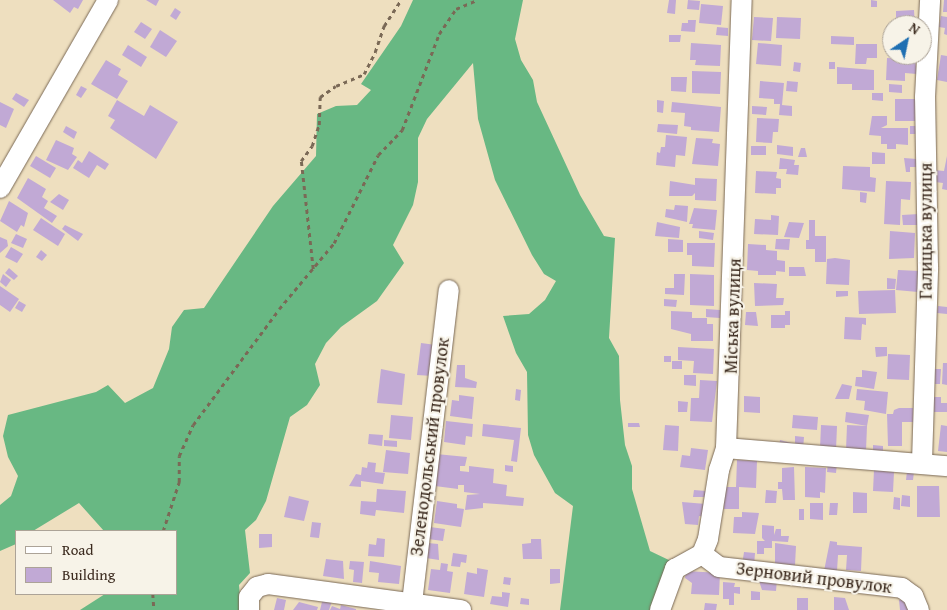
<!DOCTYPE html>
<meta charset="utf-8">
<style>
body{margin:0}
#map{position:relative;width:947px;height:610px;overflow:hidden;background:#eedfbf;font-family:"Gentium Book Plus",serif}
div>[style]{position:absolute}
.forest>*{inset:0;background:#68b883}
.building>*{inset:0;background:#c1a9d5}
.path>*{height:2.5px;margin-top:-1.25px;transform-origin:0;background:repeating-linear-gradient(90deg,#7a6956 0 4px,transparent 0 8px)}
.roads{filter:drop-shadow(0 0 1px #7a6956) drop-shadow(0 0 1px #7a6956)}
.minor>*{height:20px;margin:-10px;padding:0 10px;transform-origin:10px;border-radius:10px;background:#fff}
span{translate:-50% -50%;white-space:nowrap;text-align:center;line-height:1.15;-webkit-text-stroke:4px #f7f3e8;paint-order:stroke}
.street-label{font-size:18px;color:#3b2a1e}
.legend{position:absolute;left:15px;top:530px;width:162px;height:65px;box-sizing:border-box;background:#f7f3e8;border:1px solid #aca397;margin:0;padding:6px 9px;list-style:none;font-size:15px;color:#3b2a1e}
.legend li{display:flex;align-items:center;gap:10px;height:25px}
.legend b{width:25px;border:1px solid #aca397}
.north{position:absolute;left:882px;top:15px;width:50px;height:50px;box-sizing:border-box;background:#f7f3e8;border:1px solid #aca397;border-radius:50%;rotate:34deg;font-size:14px;font-weight:700;line-height:20px;text-align:center;color:#3b2a1e}
.north::after{content:'';display:block;margin:auto;width:18px;height:22px;background:#1f6fb2;clip-path:polygon(50% 0,100% 100%,50% 72%,0 100%)}
</style>
<div id="map">
<div class="forest">
<i style="clip-path:polygon(413px 0,523px 0,515px 39px,521px 60px,533px 80px,537px 102px,580px 195px,604px 236px,615px 238px,609px 338px,619px 356px,620px 400px,625px 445px,632px 466px,632px 489px,650px 551px,673px 562px,653px 610px,560px 610px,573px 506px,555px 493px,534px 455px,528px 435px,527px 372px,516px 353px,503px 316px,529px 314px,545px 300px,556px 281px,544px 274px,532px 255px,495px 180px,478px 119px,473px 63px,427px 119px,418px 138px,418px 182px,413px 205px,393px 245px,404px 263px,377px 301px,341px 327px,326px 343px,315px 364px,320px 385px,307px 405px,290px 417px,266px 501px,256px 520px,245px 530px,250px 573px,239px 585px,241px 610px,80px 610px,105px 594px,176px 594px,176px 531px,104px 531px,79px 503px,33px 531px,16px 531px,16px 544px,0 551px,0 505px,11px 496px,18px 476px,8px 457px,3px 436px,8px 415px,96px 392px,108px 385px,125px 403px,153px 388px,169px 349px,172px 327px,184px 310px,204px 308px,273px 206px,316px 156px,317px 114px,336px 106px,357px 105px,371px 90px,361px 84px,401px 26px)"></i>
</div>
<div class="building">
<i style="clip-path:polygon(53px 0,83px 0,78px 9px,74px 7px,70px 13px)"></i>
<i style="clip-path:polygon(146px 0,159px 0,156px 6px)"></i>
<i style="clip-path:polygon(669px 0,676px 0,675px 14px,667px 13px)"></i>
<i style="clip-path:polygon(688px 0,700px 1px,699px 10px,687px 9px)"></i>
<i style="clip-path:polygon(871px 0,877px 1px,877px 7px,871px 7px)"></i>
<i style="clip-path:polygon(944px 0,947px 0,947px 12px,943px 12px)"></i>
<i style="clip-path:polygon(701px 4px,723px 6px,721px 25px,699px 23px)"></i>
<i style="clip-path:polygon(175px 8px,181px 12px,176px 20px,170px 16px)"></i>
<i style="clip-path:polygon(914px 10px,915px 25px,896px 25px,896px 11px)"></i>
<i style="clip-path:polygon(941px 16px,947px 17px,947px 35px,944px 34px,945px 28px,939px 27px)"></i>
<i style="clip-path:polygon(754px 17px,773px 18px,771px 41px,752px 40px)"></i>
<i style="clip-path:polygon(777px 17px,801px 18px,800px 39px,776px 38px)"></i>
<i style="clip-path:polygon(688px 20px,696px 20px,695px 32px,681px 31px,682px 23px,688px 23px)"></i>
<i style="clip-path:polygon(141px 22px,152px 29px,145px 39px,134px 32px)"></i>
<i style="clip-path:polygon(717px 27px,728px 28px,728px 36px,716px 35px)"></i>
<i style="clip-path:polygon(160px 30px,177px 41px,166px 57px,150px 47px)"></i>
<i style="clip-path:polygon(669px 35px,681px 35px,680px 42px,669px 42px)"></i>
<i style="clip-path:polygon(831px 36px,854px 37px,854px 45px,831px 44px)"></i>
<i style="clip-path:polygon(886px 36px,892px 36px,892px 44px,886px 44px)"></i>
<i style="clip-path:polygon(691px 43px,721px 45px,720px 66px,695px 65px,696px 60px,690px 60px)"></i>
<i style="clip-path:polygon(758px 43px,782px 45px,781px 66px,756px 64px)"></i>
<i style="clip-path:polygon(856px 44px,877px 44px,877px 58px,867px 58px,866px 64px,855px 64px)"></i>
<i style="clip-path:polygon(128px 45px,147px 57px,141px 67px,122px 55px)"></i>
<i style="clip-path:polygon(941px 55px,947px 56px,947px 82px,937px 80px)"></i>
<i style="clip-path:polygon(887px 58px,915px 59px,917px 74px,905px 73px,905px 81px,886px 80px)"></i>
<i style="clip-path:polygon(106px 60px,121px 69px,118px 75px,128px 81px,117px 99px,91px 84px)"></i>
<i style="clip-path:polygon(794px 62px,801px 63px,800px 72px,793px 71px)"></i>
<i style="clip-path:polygon(829px 62px,835px 62px,835px 69px,829px 69px)"></i>
<i style="clip-path:polygon(837px 67px,874px 70px,874px 90px,852px 90px,852px 84px,837px 84px)"></i>
<i style="clip-path:polygon(692px 71px,721px 72px,720px 94px,692px 93px)"></i>
<i style="clip-path:polygon(671px 77px,687px 77px,686px 92px,671px 91px)"></i>
<i style="clip-path:polygon(760px 81px,784px 83px,782px 105px,792px 106px,792px 116px,779px 115px,780px 104px,774px 104px,774px 99px,759px 98px)"></i>
<i style="clip-path:polygon(787px 81px,798px 82px,797px 92px,786px 91px)"></i>
<i style="clip-path:polygon(889px 84px,902px 85px,902px 93px,889px 92px)"></i>
<i style="clip-path:polygon(81px 86px,87px 89px,81px 98px,76px 95px)"></i>
<i style="clip-path:polygon(16px 93px,29px 100px,24px 107px,12px 99px)"></i>
<i style="clip-path:polygon(872px 93px,883px 93px,883px 101px,872px 100px)"></i>
<i style="clip-path:polygon(895px 99px,915px 99px,915px 121px,895px 121px)"></i>
<i style="clip-path:polygon(117px 100px,144px 116px,150px 105px,178px 122px,156px 159px,110px 128px,115px 120px,108px 116px)"></i>
<i style="clip-path:polygon(657px 100px,664px 101px,663px 113px,657px 112px)"></i>
<i style="clip-path:polygon(0 102px,14px 109px,6px 128px,0 125px)"></i>
<i style="clip-path:polygon(672px 102px,721px 107px,719px 132px,691px 130px,691px 127px,684px 126px,685px 113px,671px 112px)"></i>
<i style="clip-path:polygon(752px 106px,767px 107px,766px 115px,752px 114px)"></i>
<i style="clip-path:polygon(872px 116px,887px 116px,887px 125px,881px 128px,908px 128px,908px 145px,896px 144px,896px 149px,887px 149px,887px 144px,881px 144px,881px 136px,869px 135px)"></i>
<i style="clip-path:polygon(757px 118px,779px 119px,778px 132px,773px 132px,772px 143px,756px 142px)"></i>
<i style="clip-path:polygon(658px 124px,678px 125px,677px 134px,657px 132px)"></i>
<i style="clip-path:polygon(66px 126px,77px 132px,74px 139px,63px 132px)"></i>
<i style="clip-path:polygon(910px 126px,916px 126px,916px 134px,910px 134px)"></i>
<i style="clip-path:polygon(666px 135px,687px 137px,685px 156px,676px 155px,675px 167px,656px 165px,657px 152px,660px 153px,661px 147px,665px 147px)"></i>
<i style="clip-path:polygon(696px 138px,713px 139px,712px 143px,720px 144px,718px 166px,692px 164px)"></i>
<i style="clip-path:polygon(56px 140px,74px 148px,72px 154px,77px 157px,68px 170px,46px 160px)"></i>
<i style="clip-path:polygon(777px 145px,793px 147px,793px 156px,777px 154px)"></i>
<i style="clip-path:polygon(751px 146px,766px 146px,766px 155px,751px 155px)"></i>
<i style="clip-path:polygon(801px 148px,805px 148px,807px 157px,798px 157px)"></i>
<i style="clip-path:polygon(89px 151px,109px 164px,105px 170px,97px 165px,89px 178px,73px 168px,78px 160px,82px 163px)"></i>
<i style="clip-path:polygon(872px 152px,885px 153px,885px 164px,872px 164px)"></i>
<i style="clip-path:polygon(36px 156px,56px 168px,50px 178px,30px 166px)"></i>
<i style="clip-path:polygon(947px 156px,947px 190px,942px 189px,943px 183px,935px 182px,934px 170px,944px 171px)"></i>
<i style="clip-path:polygon(780px 158px,795px 160px,794px 165px,799px 165px,798px 175px,786px 174px,787px 169px,779px 169px)"></i>
<i style="clip-path:polygon(904px 158px,917px 159px,917px 167px,910px 167px,910px 172px,906px 172px)"></i>
<i style="clip-path:polygon(843px 166px,870px 167px,870px 177px,876px 178px,875px 192px,842px 189px)"></i>
<i style="clip-path:polygon(756px 171px,777px 172px,776px 178px,781px 179px,781px 188px,776px 188px,776px 194px,755px 193px)"></i>
<i style="clip-path:polygon(28px 178px,46px 189px,42px 197px,48px 201px,44px 208px,57px 216px,52px 223px,17px 198px)"></i>
<i style="clip-path:polygon(695px 178px,717px 179px,716px 201px,695px 200px,695px 193px,692px 196px,669px 196px,670px 181px,695px 185px)"></i>
<i style="clip-path:polygon(886px 181px,911px 182px,910px 200px,901px 199px,900px 225px,884px 224px)"></i>
<i style="clip-path:polygon(860px 192px,867px 193px,866px 203px,860px 202px)"></i>
<i style="clip-path:polygon(59px 194px,69px 200px,63px 210px,50px 202px)"></i>
<i style="clip-path:polygon(9px 201px,28px 213px,24px 227px,21px 225px,17px 232px,0 221px)"></i>
<i style="clip-path:polygon(675px 205px,688px 206px,687px 222px,665px 217px,666px 209px,674px 210px)"></i>
<i style="clip-path:polygon(694px 208px,717px 210px,715px 230px,692px 228px,693px 224px,689px 224px)"></i>
<i style="clip-path:polygon(919px 214px,919px 225px,903px 225px,902px 215px)"></i>
<i style="clip-path:polygon(771px 215px,779px 216px,778px 235px,754px 234px,755px 219px,771px 220px)"></i>
<i style="clip-path:polygon(41px 218px,65px 234px,58px 246px,33px 230px)"></i>
<i style="clip-path:polygon(809px 220px,815px 220px,815px 236px,826px 236px,826px 262px,815px 262px,815px 249px,806px 249px,806px 240px,809px 240px)"></i>
<i style="clip-path:polygon(657px 222px,680px 227px,679px 238px,655px 236px)"></i>
<i style="clip-path:polygon(789px 222px,804px 223px,799px 238px,784px 237px)"></i>
<i style="clip-path:polygon(65px 225px,83px 234px,78px 241px,62px 229px)"></i>
<i style="clip-path:polygon(699px 231px,714px 233px,713px 240px,699px 238px)"></i>
<i style="clip-path:polygon(890px 231px,915px 233px,914px 258px,889px 259px)"></i>
<i style="clip-path:polygon(16px 234px,27px 239px,23px 248px,11px 243px)"></i>
<i style="clip-path:polygon(0 237px,7px 240px,8px 246px,0 253px)"></i>
<i style="clip-path:polygon(668px 239px,683px 240px,683px 252px,668px 252px)"></i>
<i style="clip-path:polygon(776px 239px,790px 239px,789px 250px,775px 249px)"></i>
<i style="clip-path:polygon(687px 243px,715px 243px,714px 267px,692px 266px,692px 255px,687px 255px)"></i>
<i style="clip-path:polygon(748px 244px,766px 245px,766px 250px,777px 251px,777px 260px,785px 261px,785px 272px,776px 271px,776px 275px,758px 275px,758px 271px,747px 270px)"></i>
<i style="clip-path:polygon(11px 247px,23px 254px,17px 263px,5px 257px)"></i>
<i style="clip-path:polygon(41px 250px,47px 255px,42px 261px,36px 257px)"></i>
<i style="clip-path:polygon(835px 258px,850px 260px,849px 285px,826px 284px,827px 259px)"></i>
<i style="clip-path:polygon(789px 267px,804px 267px,806px 276px,789px 276px)"></i>
<i style="clip-path:polygon(9px 268px,18px 276px,14px 280px,5px 273px)"></i>
<i style="clip-path:polygon(898px 270px,920px 271px,918px 292px,896px 290px)"></i>
<i style="clip-path:polygon(3px 274px,11px 280px,6px 287px,0 282px)"></i>
<i style="clip-path:polygon(674px 274px,685px 274px,684px 295px,665px 294px,665px 288px,674px 288px)"></i>
<i style="clip-path:polygon(690px 274px,714px 275px,714px 306px,690px 305px)"></i>
<i style="clip-path:polygon(887px 278px,896px 279px,895px 289px,887px 289px)"></i>
<i style="clip-path:polygon(754px 283px,777px 284px,776px 298px,784px 298px,783px 305px,755px 306px)"></i>
<i style="clip-path:polygon(0 286px,19px 299px,10px 312px,0 305px)"></i>
<i style="clip-path:polygon(895px 290px,896px 313px,859px 314px,858px 291px)"></i>
<i style="clip-path:polygon(836px 291px,848px 291px,848px 296px,836px 297px)"></i>
<i style="clip-path:polygon(664px 299px,677px 300px,676px 307px,664px 306px)"></i>
<i style="clip-path:polygon(19px 301px,26px 305px,22px 312px,15px 308px)"></i>
<i style="clip-path:polygon(938px 306px,947px 307px,947px 314px,937px 313px)"></i>
<i style="clip-path:polygon(706px 309px,720px 310px,720px 318px,706px 317px)"></i>
<i style="clip-path:polygon(671px 311px,692px 312px,692px 318px,707px 318px,707px 324px,713px 324px,713px 341px,691px 341px,691px 334px,671px 329px)"></i>
<i style="clip-path:polygon(785px 311px,790px 311px,790px 325px,785px 325px,785px 328px,771px 328px,771px 315px,785px 315px)"></i>
<i style="clip-path:polygon(746px 312px,756px 312px,758px 326px,745px 325px)"></i>
<i style="clip-path:polygon(845px 317px,866px 318px,866px 325px,862px 324px,861px 340px,844px 339px)"></i>
<i style="clip-path:polygon(421px 343px,436px 345px,433px 376px,417px 375px)"></i>
<i style="clip-path:polygon(678px 347px,714px 349px,713px 374px,693px 373px,694px 361px,678px 360px)"></i>
<i style="clip-path:polygon(875px 347px,887px 347px,887px 356px,876px 357px)"></i>
<i style="clip-path:polygon(888px 354px,910px 355px,909px 380px,887px 379px)"></i>
<i style="clip-path:polygon(664px 356px,671px 356px,671px 362px,664px 362px)"></i>
<i style="clip-path:polygon(672px 361px,682px 361px,682px 369px,672px 369px)"></i>
<i style="clip-path:polygon(943px 363px,947px 363px,947px 385px,942px 384px)"></i>
<i style="clip-path:polygon(457px 365px,465px 365px,465px 378px,477px 382px,476px 388px,455px 387px)"></i>
<i style="clip-path:polygon(381px 369px,405px 374px,402px 405px,377px 403px)"></i>
<i style="clip-path:polygon(935px 369px,941px 369px,940px 384px,935px 384px)"></i>
<i style="clip-path:polygon(862px 370px,877px 372px,874px 389px,855px 386px,856px 377px,862px 377px)"></i>
<i style="clip-path:polygon(684px 375px,696px 375px,696px 386px,684px 385px)"></i>
<i style="clip-path:polygon(700px 380px,717px 381px,712px 422px,690px 421px,691px 398px,699px 398px)"></i>
<i style="clip-path:polygon(842px 384px,852px 386px,849px 399px,835px 399px)"></i>
<i style="clip-path:polygon(516px 389px,521px 390px,520px 401px,515px 400px)"></i>
<i style="clip-path:polygon(857px 389px,888px 392px,886px 414px,864px 410px,865px 401px,856px 400px)"></i>
<i style="clip-path:polygon(459px 395px,474px 397px,472px 419px,450px 416px,452px 400px,459px 401px)"></i>
<i style="clip-path:polygon(744px 396px,760px 397px,760px 413px,744px 412px)"></i>
<i style="clip-path:polygon(934px 397px,941px 397px,941px 403px,947px 403px,947px 412px,934px 412px)"></i>
<i style="clip-path:polygon(678px 401px,688px 402px,687px 412px,678px 412px)"></i>
<i style="clip-path:polygon(899px 408px,913px 408px,913px 422px,902px 422px,902px 446px,888px 446px,887px 414px,893px 414px,894px 410px)"></i>
<i style="clip-path:polygon(846px 412px,869px 415px,867px 426px,845px 422px)"></i>
<i style="clip-path:polygon(391px 415px,413px 417px,411px 440px,389px 438px)"></i>
<i style="clip-path:polygon(793px 415px,818px 417px,817px 430px,792px 428px)"></i>
<i style="clip-path:polygon(446px 421px,473px 424px,472px 437px,466px 436px,465px 445px,444px 442px)"></i>
<i style="clip-path:polygon(628px 423px,639px 423px,640px 427px,628px 427px)"></i>
<i style="clip-path:polygon(483px 424px,521px 428px,517px 462px,511px 461px,514px 440px,482px 436px)"></i>
<i style="clip-path:polygon(665px 425px,679px 426px,678px 451px,663px 450px)"></i>
<i style="clip-path:polygon(821px 425px,837px 426px,836px 450px,820px 449px)"></i>
<i style="clip-path:polygon(847px 425px,867px 426px,866px 451px,846px 450px)"></i>
<i style="clip-path:polygon(941px 425px,947px 426px,947px 452px,938px 451px)"></i>
<i style="clip-path:polygon(369px 434px,383px 435px,382px 446px,368px 444px)"></i>
<i style="clip-path:polygon(795px 436px,804px 437px,803px 450px,779px 448px,780px 440px,795px 444px)"></i>
<i style="clip-path:polygon(384px 440px,397px 441px,397px 447px,384px 446px)"></i>
<i style="clip-path:polygon(873px 445px,883px 446px,883px 455px,873px 454px)"></i>
<i style="clip-path:polygon(691px 448px,708px 450px,705px 470px,680px 467px,682px 455px,690px 456px)"></i>
<i style="clip-path:polygon(386px 450px,410px 453px,408px 474px,383px 472px)"></i>
<i style="clip-path:polygon(436px 454px,467px 457px,465px 466px,460px 466px,460px 471px,469px 472px,469px 466px,494px 469px,493px 483px,507px 485px,506px 496px,524px 498px,523px 506px,483px 503px,483px 508px,465px 510px,467px 495px,480px 494px,464px 492px,464px 485px,458px 485px,458px 489px,435px 486px)"></i>
<i style="clip-path:polygon(737px 460px,757px 461px,756px 488px,739px 487px,739px 509px,724px 509px,724px 487px,736px 487px)"></i>
<i style="clip-path:polygon(368px 462px,376px 463px,375px 472px,385px 473px,383px 484px,361px 481px,361px 487px,349px 486px,356px 474px,361px 475px,362px 467px,367px 468px)"></i>
<i style="clip-path:polygon(828px 463px,837px 463px,836px 473px,827px 472px)"></i>
<i style="clip-path:polygon(505px 465px,513px 466px,513px 472px,505px 471px)"></i>
<i style="clip-path:polygon(794px 467px,795px 500px,783px 500px,782px 489px,778px 489px,778px 482px,782px 482px,782px 468px)"></i>
<i style="clip-path:polygon(805px 467px,826px 468px,825px 493px,820px 492px,820px 498px,805px 497px)"></i>
<i style="clip-path:polygon(874px 470px,894px 472px,893px 492px,873px 491px)"></i>
<i style="clip-path:polygon(907px 471px,914px 472px,913px 480px,906px 480px)"></i>
<i style="clip-path:polygon(917px 486px,939px 486px,940px 517px,917px 517px)"></i>
<i style="clip-path:polygon(377px 489px,406px 491px,404px 513px,376px 510px,375px 516px,360px 514px,361px 501px,376px 502px)"></i>
<i style="clip-path:polygon(694px 490px,706px 491px,706px 497px,693px 497px)"></i>
<i style="clip-path:polygon(766px 490px,777px 491px,776px 503px,765px 503px)"></i>
<i style="clip-path:polygon(853px 492px,867px 493px,867px 513px,853px 513px)"></i>
<i style="clip-path:polygon(902px 495px,910px 496px,910px 507px,901px 506px)"></i>
<i style="clip-path:polygon(289px 496px,309px 501px,304px 521px,284px 517px)"></i>
<i style="clip-path:polygon(894px 497px,900px 498px,900px 510px,893px 509px)"></i>
<i style="clip-path:polygon(437px 501px,457px 504px,457px 508px,464px 509px,461px 527px,434px 523px)"></i>
<i style="clip-path:polygon(682px 502px,706px 504px,705px 517px,699px 516px,698px 525px,685px 524px)"></i>
<i style="clip-path:polygon(810px 503px,823px 503px,823px 520px,810px 519px)"></i>
<i style="clip-path:polygon(830px 503px,838px 503px,837px 515px,829px 515px)"></i>
<i style="clip-path:polygon(799px 509px,804px 509px,804px 520px,799px 520px)"></i>
<i style="clip-path:polygon(742px 512px,759px 513px,755px 534px,733px 533px,734px 517px,742px 517px)"></i>
<i style="clip-path:polygon(312px 522px,321px 523px,319px 538px,310px 537px)"></i>
<i style="clip-path:polygon(762px 525px,774px 526px,774px 535px,776px 529px,781px 529px,781px 536px,789px 536px,788px 542px,772px 541px,772px 548px,764px 548px,764px 554px,757px 554px,757px 541px,765px 541px,762px 538px)"></i>
<i style="clip-path:polygon(430px 527px,445px 529px,443px 541px,428px 539px)"></i>
<i style="clip-path:polygon(259px 534px,272px 534px,272px 547px,259px 548px)"></i>
<i style="clip-path:polygon(377px 538px,385px 539px,384px 557px,368px 556px,369px 544px,376px 545px)"></i>
<i style="clip-path:polygon(531px 539px,541px 539px,542px 559px,523px 559px,522px 544px,531px 543px)"></i>
<i style="clip-path:polygon(830px 541px,837px 542px,837px 545px,862px 547px,861px 571px,846px 570px,847px 555px,838px 555px,837px 571px,824px 571px)"></i>
<i style="clip-path:polygon(428px 543px,438px 544px,439px 560px,426px 558px)"></i>
<i style="clip-path:polygon(775px 543px,796px 546px,795px 565px,775px 564px)"></i>
<i style="clip-path:polygon(744px 552px,755px 553px,754px 566px,742px 565px)"></i>
<i style="clip-path:polygon(453px 553px,467px 555px,466px 563px,461px 562px,460px 567px,451px 566px)"></i>
<i style="clip-path:polygon(326px 559px,343px 561px,344px 579px,323px 576px)"></i>
<i style="clip-path:polygon(350px 561px,364px 562px,362px 583px,353px 582px,354px 570px,349px 569px)"></i>
<i style="clip-path:polygon(370px 561px,401px 566px,399px 584px,378px 582px,379px 573px,369px 572px)"></i>
<i style="clip-path:polygon(441px 563px,448px 564px,447px 571px,453px 572px,450px 593px,428px 590px,431px 569px,440px 570px)"></i>
<i style="clip-path:polygon(477px 568px,488px 570px,484px 597px,464px 594px,467px 572px,477px 574px)"></i>
<i style="clip-path:polygon(550px 569px,560px 569px,560px 583px,550px 584px)"></i>
<i style="clip-path:polygon(686px 571px,720px 573px,719px 595px,691px 594px,692px 583px,685px 578px)"></i>
<i style="clip-path:polygon(504px 577px,511px 578px,510px 585px,503px 584px)"></i>
<i style="clip-path:polygon(758px 578px,777px 580px,776px 591px,762px 590px)"></i>
<i style="clip-path:polygon(723px 582px,735px 583px,734px 587px,740px 587px,740px 594px,734px 593px,734px 605px,729px 605px,729px 599px,723px 599px)"></i>
<i style="clip-path:polygon(751px 591px,760px 592px,760px 600px,751px 600px)"></i>
<i style="clip-path:polygon(502px 592px,510px 593px,508px 607px,490px 604px,492px 596px,502px 597px)"></i>
<i style="clip-path:polygon(834px 597px,845px 598px,849px 610px,834px 610px)"></i>
<i style="clip-path:polygon(277px 598px,286px 600px,284px 610px,274px 610px)"></i>
<i style="clip-path:polygon(323px 598px,332px 601px,329px 610px,320px 610px)"></i>
<i style="clip-path:polygon(521px 598px,529px 599px,529px 605px,520px 604px)"></i>
<i style="clip-path:polygon(797px 598px,808px 598px,808px 610px,797px 610px)"></i>
<i style="clip-path:polygon(908px 599px,910px 610px,900px 610px,899px 600px)"></i>
<i style="clip-path:polygon(299px 602px,318px 607px,317px 610px,293px 610px)"></i>
<i style="clip-path:polygon(705px 603px,717px 604px,716px 610px,704px 610px)"></i>
<i style="clip-path:polygon(341px 605px,356px 609px,356px 610px,330px 610px,332px 606px,340px 609px)"></i>
</div>
<div class="path">
<i style="left:313px;top:269px;width:109px;rotate:-96.3deg"></i>
<i style="left:301px;top:161px;width:19px;rotate:-54deg"></i>
<i style="left:312px;top:146px;width:22px;rotate:-72deg"></i>
<i style="left:319px;top:125px;width:28px;rotate:-88deg"></i>
<i style="left:320px;top:97px;width:19px;rotate:-35deg"></i>
<i style="left:336px;top:86px;width:30px;rotate:-23deg"></i>
<i style="left:364px;top:74px;width:25px;rotate:-63deg"></i>
<i style="left:375px;top:52px;width:28px;rotate:-71deg"></i>
<i style="left:384px;top:26px;width:31px;rotate:-57deg"></i>
<i style="left:163px;top:531px;width:52px;rotate:-71.9deg"></i>
<i style="left:179px;top:482px;width:26px;rotate:-90deg"></i>
<i style="left:179px;top:456px;width:34px;rotate:-66deg"></i>
<i style="left:193px;top:425px;width:144px;rotate:-53.4deg"></i>
<i style="left:279px;top:309px;width:86px;rotate:-50.2deg"></i>
<i style="left:334px;top:243px;width:98px;rotate:-63.4deg"></i>
<i style="left:378px;top:155px;width:35px;rotate:-46deg"></i>
<i style="left:402px;top:130px;width:103px;rotate:-68.9deg"></i>
<i style="left:439px;top:34px;width:30px;rotate:-56deg"></i>
<i style="left:456px;top:9px;width:23px;rotate:-23deg"></i>
<i style="left:153px;top:594px;width:16px;rotate:86deg"></i>
</div>
<div class="roads">
<div class="minor">
<i style="left:0;top:188px;width:217px;rotate:-60.1deg"></i>
<i style="left:726px;top:448px;width:222px;rotate:4.7deg"></i>
<i style="left:922px;top:462px;width:195px;rotate:-88.2deg"></i>
<i style="left:928px;top:267px;width:170px;rotate:-91deg"></i>
<i style="left:925px;top:97px;width:97px;rotate:-87deg"></i>
<i style="left:702px;top:554px;width:21px;rotate:37deg"></i>
<i style="left:719px;top:567px;width:184px;rotate:6.5deg"></i>
<i style="left:902px;top:588px;width:14px;rotate:36deg"></i>
<i style="left:913px;top:596px;width:15px;rotate:67deg"></i>
<i style="left:412px;top:603px;width:315px;rotate:-83.3deg"></i>
<i style="left:249px;top:610px;width:13px;rotate:-90deg"></i>
<i style="left:249px;top:597px;width:13px;rotate:-51deg"></i>
<i style="left:257px;top:587px;width:11px;rotate:-15deg"></i>
<i style="left:268px;top:584px;width:195px;rotate:7.7deg"></i>
<i style="left:660px;top:610px;width:44px;rotate:-69.9deg"></i>
<i style="left:675px;top:569px;width:31px;rotate:-29deg"></i>
<i style="left:702px;top:554px;width:16px;rotate:-68deg"></i>
<i style="left:708px;top:539px;width:70px;rotate:-80.9deg"></i>
<i style="left:719px;top:470px;width:23px;rotate:-72deg"></i>
<i style="left:726px;top:448px;width:448px;rotate:-88deg"></i>
</div>
</div>
<div class="street-label">
<span style="left:926px;top:231px;rotate:-90deg">Галицька вулиця</span>
<span style="left:733px;top:316px;rotate:-88deg">Міська вулиця</span>
<span style="left:430px;top:447px;rotate:-83deg">Зеленодольський провулок</span>
<span style="left:814px;top:578px;rotate:7deg">Зерновий провулок</span>
</div>
<ul class="legend">
<li><b style="height:6px;background:#fff"></b>Road</li>
<li><b style="height:14px;background:#c1a9d5"></b>Building</li>
</ul>
<div class="north">N</div>
</div>
